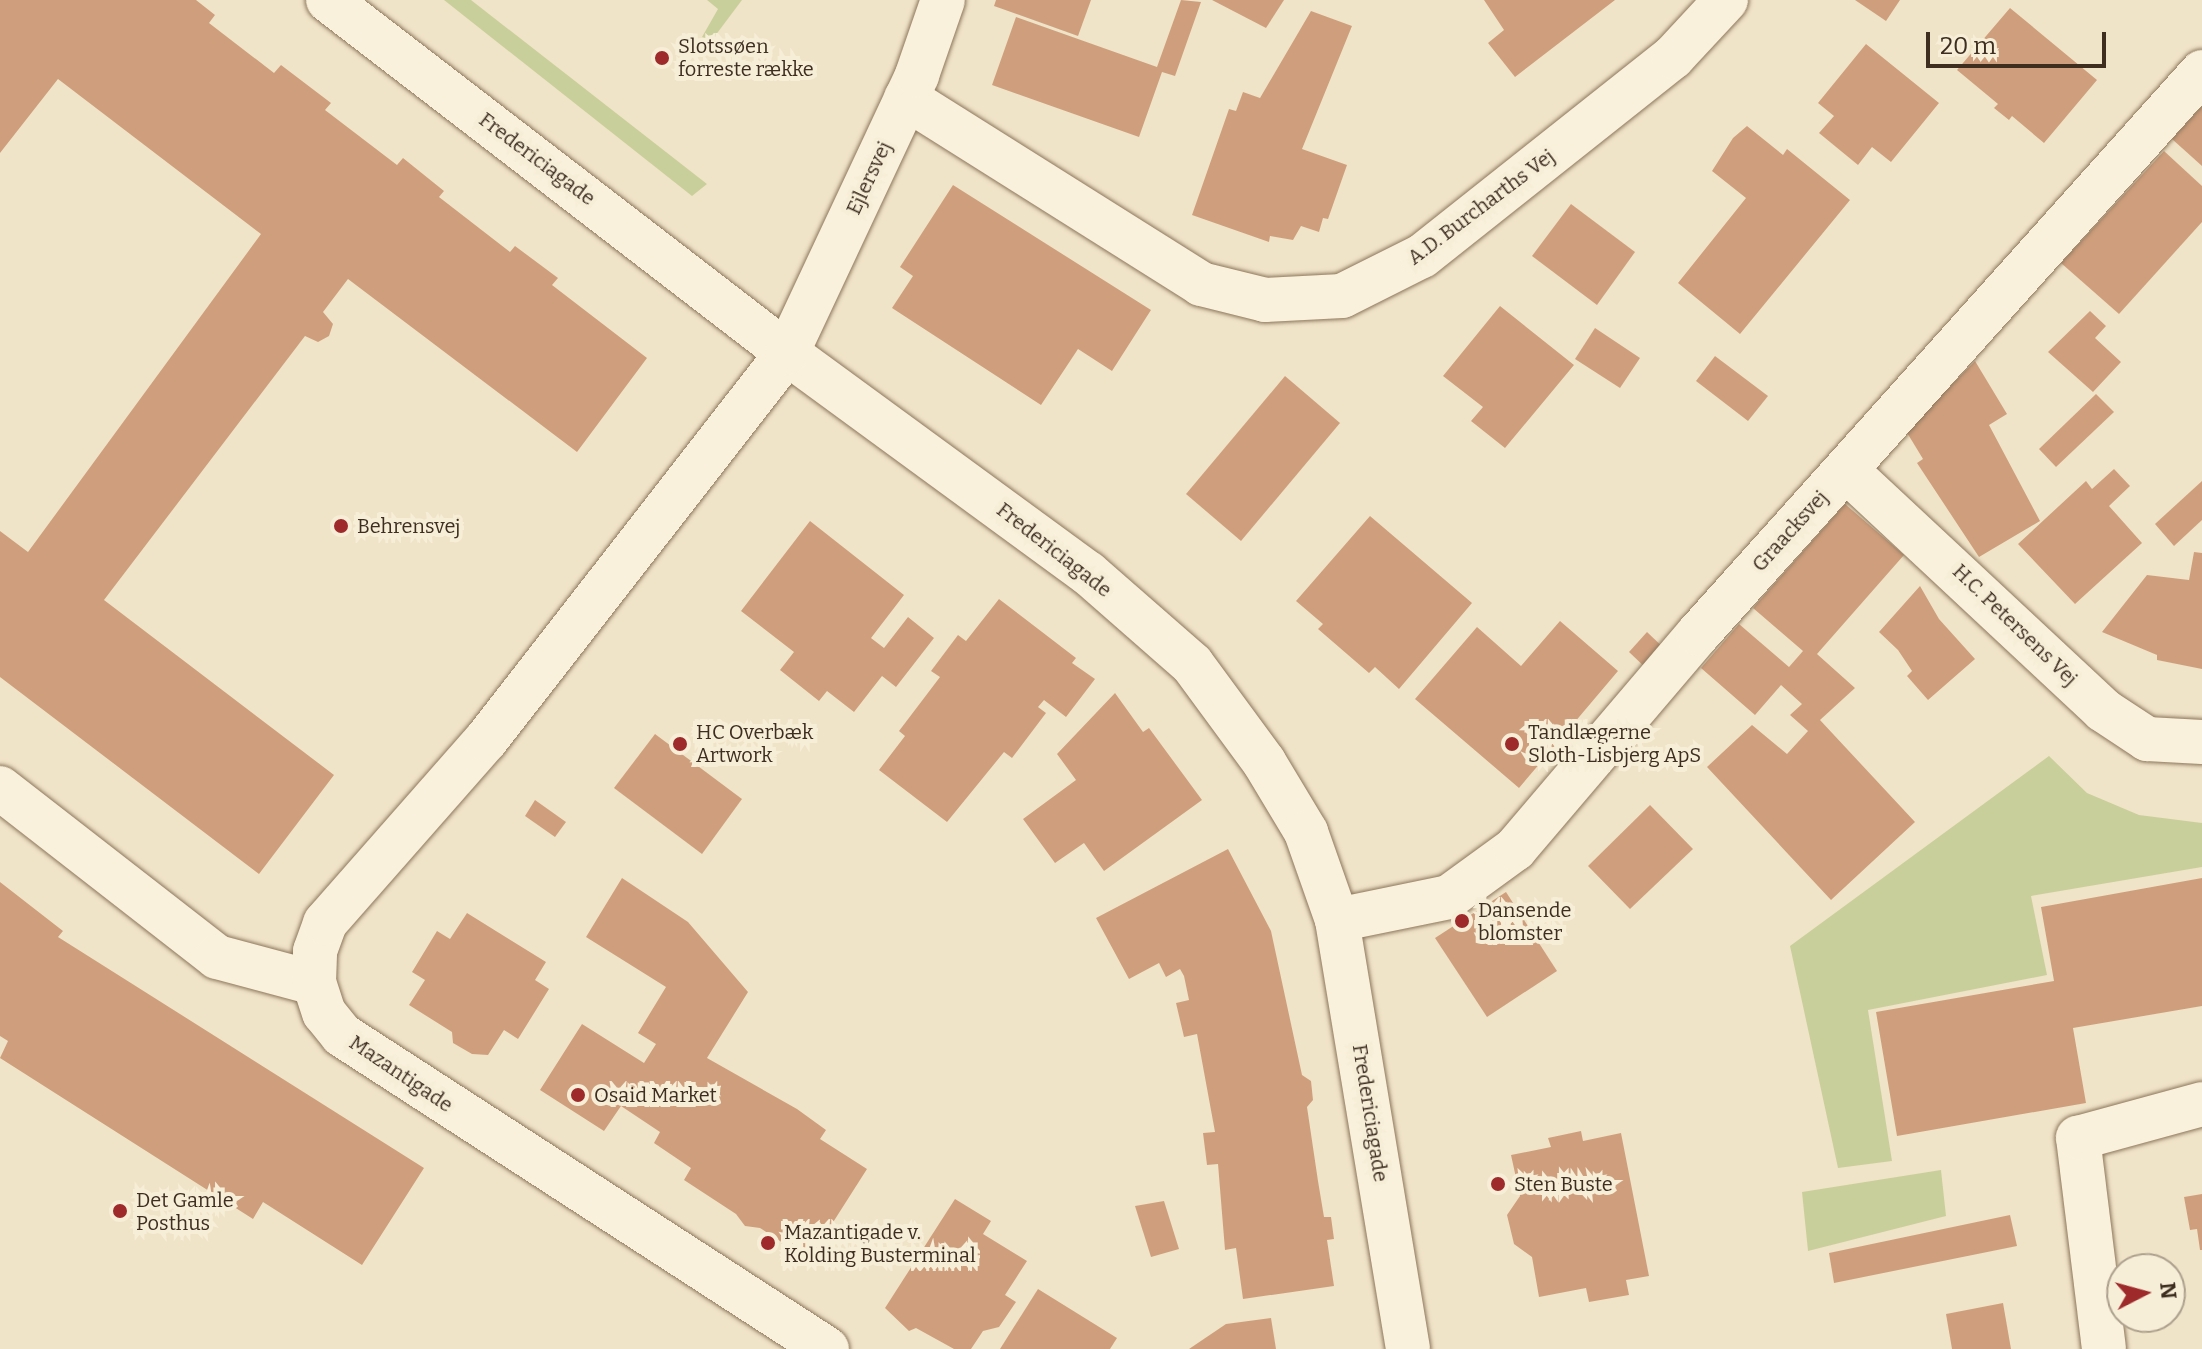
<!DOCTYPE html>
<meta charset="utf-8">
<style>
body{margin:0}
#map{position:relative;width:2202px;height:1349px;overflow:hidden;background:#f0e4c8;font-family:Bitter,serif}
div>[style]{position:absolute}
.green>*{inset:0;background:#c9cf9b}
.building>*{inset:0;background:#cf9f7d}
.roads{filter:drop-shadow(0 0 2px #8d765c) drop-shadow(0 0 2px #8d765c)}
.street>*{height:44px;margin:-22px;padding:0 22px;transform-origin:22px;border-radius:22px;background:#faf1dc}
.dots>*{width:22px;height:22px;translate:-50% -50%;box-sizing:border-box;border:4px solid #f7eed8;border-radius:50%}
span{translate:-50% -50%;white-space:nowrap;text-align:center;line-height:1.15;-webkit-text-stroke:8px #f7eed8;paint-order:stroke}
.poi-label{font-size:20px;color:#3d2e20}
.left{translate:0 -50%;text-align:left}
.street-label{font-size:20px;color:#3d2e20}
.north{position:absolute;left:2106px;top:1253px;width:80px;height:80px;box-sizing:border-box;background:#f7eed8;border:2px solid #ada18e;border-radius:50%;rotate:84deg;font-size:22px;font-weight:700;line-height:32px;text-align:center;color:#3d2e20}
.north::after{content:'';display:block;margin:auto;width:28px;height:36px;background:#9e2a2b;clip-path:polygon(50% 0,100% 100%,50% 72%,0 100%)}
.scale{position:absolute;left:1926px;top:32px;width:180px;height:36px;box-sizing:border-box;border:4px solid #3d2e20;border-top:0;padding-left:10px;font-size:24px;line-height:28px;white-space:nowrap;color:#3d2e20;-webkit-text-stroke:6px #f7eed8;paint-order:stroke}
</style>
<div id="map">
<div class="green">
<i style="clip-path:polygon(444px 0,471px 0,707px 184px,692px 196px)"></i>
<i style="clip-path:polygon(707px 0,742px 0,712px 40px,702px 37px,718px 9px)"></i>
<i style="clip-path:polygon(2049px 756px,2087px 793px,2139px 815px,2202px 823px,2202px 867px,2031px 896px,2047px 975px,1868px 1010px,1892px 1161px,1838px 1168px,1790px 946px)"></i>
<i style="clip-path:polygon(1941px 1170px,1946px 1216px,1808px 1251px,1802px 1192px)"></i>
</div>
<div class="building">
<i style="clip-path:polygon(0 0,196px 0,215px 15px,209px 23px,274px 73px,281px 65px,331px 103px,325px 110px,397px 165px,403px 158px,444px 191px,439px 197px,510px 252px,515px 246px,558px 278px,552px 285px,647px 358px,577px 452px,348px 279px,323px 312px,333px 324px,329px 336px,318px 342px,305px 336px,104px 600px,334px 775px,259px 874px,0 677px,0 531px,28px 552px,261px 234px,58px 79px,0 153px)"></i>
<i style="clip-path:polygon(996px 0,1091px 0,1078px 36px,994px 6px)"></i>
<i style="clip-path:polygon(1181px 0,1201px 2px,1175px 76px,1162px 72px,1139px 137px,992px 85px,1016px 17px,1157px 67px)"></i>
<i style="clip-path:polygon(1212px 0,1284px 0,1266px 28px)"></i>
<i style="clip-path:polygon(1484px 0,1615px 0,1515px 77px,1488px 43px,1504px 30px)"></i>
<i style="clip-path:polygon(1855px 0,1900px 0,1886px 21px)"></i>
<i style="clip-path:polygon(2010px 8px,2097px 80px,2044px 143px,2012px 116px,2009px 120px,1994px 108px,1998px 104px,1957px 70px)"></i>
<i style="clip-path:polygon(1311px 11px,1352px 26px,1302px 149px,1347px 165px,1328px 219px,1323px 218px,1319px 232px,1301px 226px,1293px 240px,1270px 236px,1269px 242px,1192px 215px,1229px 109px,1236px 111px,1243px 92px,1260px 98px)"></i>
<i style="clip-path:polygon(1866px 44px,1939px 103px,1891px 162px,1872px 147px,1858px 165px,1819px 133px,1834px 116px,1818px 103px)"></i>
<i style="clip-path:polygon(2202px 106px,2202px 166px,2172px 139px)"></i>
<i style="clip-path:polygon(1747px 126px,1783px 155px,1787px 149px,1850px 200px,1740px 334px,1678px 283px,1746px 198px,1712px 171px,1733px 138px)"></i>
<i style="clip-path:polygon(2164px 151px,2202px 186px,2202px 222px,2119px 314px,2061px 263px)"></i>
<i style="clip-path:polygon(953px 185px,1151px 310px,1112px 371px,1078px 349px,1041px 405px,892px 308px,913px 276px,900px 267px)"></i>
<i style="clip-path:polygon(1571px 204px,1635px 252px,1597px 305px,1532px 256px)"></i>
<i style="clip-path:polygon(1500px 306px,1574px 365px,1505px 448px,1471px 421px,1483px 407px,1443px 376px)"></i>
<i style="clip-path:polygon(2090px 311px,2106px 326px,2095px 338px,2121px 362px,2093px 392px,2048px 352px)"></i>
<i style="clip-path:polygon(1595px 328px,1640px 358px,1620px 388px,1575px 359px)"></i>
<i style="clip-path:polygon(1715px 356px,1768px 396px,1748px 421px,1696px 381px)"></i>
<i style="clip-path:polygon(1975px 361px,2007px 414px,1989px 425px,2040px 521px,1979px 557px,1917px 463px,1923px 459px,1906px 431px)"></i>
<i style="clip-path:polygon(1285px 376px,1340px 423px,1241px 541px,1186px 494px)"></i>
<i style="clip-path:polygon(2096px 394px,2114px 412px,2056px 467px,2039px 449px)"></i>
<i style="clip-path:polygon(2114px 469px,2130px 486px,2109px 506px,2142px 543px,2075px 604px,2018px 544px,2086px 481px,2092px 489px)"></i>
<i style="clip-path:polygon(2202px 481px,2202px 520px,2174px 546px,2155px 524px)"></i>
<i style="clip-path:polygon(1845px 504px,1904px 555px,1817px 654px,1855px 688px,1820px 720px,1915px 822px,1831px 900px,1707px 767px,1752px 725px,1787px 754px,1808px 731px,1790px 715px,1802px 704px,1781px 685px,1755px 715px,1701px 668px,1739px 624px,1789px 667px,1803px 651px,1753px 608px)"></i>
<i style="clip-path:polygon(1370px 516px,1472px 603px,1399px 689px,1375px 667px,1369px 673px,1318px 629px,1323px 624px,1296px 601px)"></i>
<i style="clip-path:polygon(810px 521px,904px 595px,871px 638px,884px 648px,908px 617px,934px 638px,896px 687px,882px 676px,854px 712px,827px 691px,819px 701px,780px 670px,794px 652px,741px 611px)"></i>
<i style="clip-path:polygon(2194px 552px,2202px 553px,2202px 669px,2157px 660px,2157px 655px,2102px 632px,2147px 575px,2189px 580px)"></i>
<i style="clip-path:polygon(1920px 586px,1939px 619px,1975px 659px,1928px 700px,1907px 676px,1912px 671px,1898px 650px,1879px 632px)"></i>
<i style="clip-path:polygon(999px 599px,1076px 658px,1072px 663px,1095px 679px,1066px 717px,1044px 700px,1038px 707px,1046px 713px,1012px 758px,1004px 752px,947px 822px,879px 770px,905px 736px,899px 731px,940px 677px,931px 671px,958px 635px,966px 641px)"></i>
<i style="clip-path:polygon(1560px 621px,1618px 671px,1519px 788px,1415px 699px,1477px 627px,1521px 666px)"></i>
<i style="clip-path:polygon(1647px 632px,1667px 651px,1649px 671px,1629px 652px)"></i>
<i style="clip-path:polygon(1115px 693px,1143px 732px,1149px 728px,1202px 800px,1104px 871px,1084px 843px,1055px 863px,1023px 819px,1076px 780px,1057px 754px)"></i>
<i style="clip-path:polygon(655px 734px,742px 799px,702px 854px,614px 788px)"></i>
<i style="clip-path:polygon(535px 800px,566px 822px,555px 837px,525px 816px)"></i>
<i style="clip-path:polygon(1650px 805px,1693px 849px,1630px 909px,1588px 866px)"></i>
<i style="clip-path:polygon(1228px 849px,1271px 931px,1302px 1075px,1311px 1081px,1313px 1100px,1307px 1107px,1318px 1181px,1324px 1217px,1331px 1217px,1334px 1239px,1327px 1240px,1334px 1286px,1243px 1299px,1236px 1248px,1225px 1250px,1218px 1164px,1207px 1165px,1203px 1133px,1215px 1132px,1197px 1034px,1184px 1037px,1176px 1003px,1189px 1000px,1184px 976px,1180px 969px,1166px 977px,1159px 963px,1129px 979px,1096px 918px)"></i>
<i style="clip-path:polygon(622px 878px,688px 922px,748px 992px,707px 1058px,797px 1109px,826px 1130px,820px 1139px,867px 1169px,809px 1260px,760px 1228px,745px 1226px,736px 1214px,684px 1180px,691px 1168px,654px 1143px,660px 1132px,621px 1106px,604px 1131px,540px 1090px,582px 1024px,644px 1063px,656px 1044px,638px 1033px,666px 987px,586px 937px)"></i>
<i style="clip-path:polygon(2202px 878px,2202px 1006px,2073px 1028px,2086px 1103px,1897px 1136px,1876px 1012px,2054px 981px,2041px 907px)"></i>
<i style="clip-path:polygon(0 882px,63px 931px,58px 937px,424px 1168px,362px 1265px,263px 1202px,253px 1219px,0 1058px,8px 1041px,0 1036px)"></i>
<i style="clip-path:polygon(1506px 892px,1557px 971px,1487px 1017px,1435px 938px)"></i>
<i style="clip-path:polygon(467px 913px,546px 962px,535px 980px,549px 989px,518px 1039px,504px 1030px,488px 1055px,472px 1054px,453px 1043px,452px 1032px,409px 1005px,425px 980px,412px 972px,437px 931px,450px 939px)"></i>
<i style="clip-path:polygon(1581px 1131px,1583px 1141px,1621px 1133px,1649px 1276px,1626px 1280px,1629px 1295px,1589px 1302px,1586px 1288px,1539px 1297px,1532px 1257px,1514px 1244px,1507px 1215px,1520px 1196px,1511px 1155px,1551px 1147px,1548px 1138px)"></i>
<i style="clip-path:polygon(2202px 1194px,2202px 1250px,2200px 1250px,2197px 1229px,2190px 1230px,2184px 1197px)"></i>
<i style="clip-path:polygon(955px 1199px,991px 1221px,983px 1234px,1027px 1261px,1005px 1295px,1016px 1302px,999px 1327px,983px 1331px,971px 1349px,954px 1349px,916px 1328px,909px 1331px,885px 1308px)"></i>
<i style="clip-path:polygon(1164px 1201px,1179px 1249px,1151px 1257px,1135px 1206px)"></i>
<i style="clip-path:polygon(2010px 1215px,2017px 1246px,1834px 1283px,1829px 1253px)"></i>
<i style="clip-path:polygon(1038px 1289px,1117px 1338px,1110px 1349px,1000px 1349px)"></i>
<i style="clip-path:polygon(2003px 1303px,2011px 1349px,1952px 1349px,1946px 1314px)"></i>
<i style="clip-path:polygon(1271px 1318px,1276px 1349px,1189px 1349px,1226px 1324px)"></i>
</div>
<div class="roads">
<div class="street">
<i style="left:328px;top:0;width:579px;rotate:37.56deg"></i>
<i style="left:787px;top:353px;width:373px;rotate:36.2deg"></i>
<i style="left:1088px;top:573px;width:138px;rotate:41.2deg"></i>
<i style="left:1192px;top:664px;width:122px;rotate:53.7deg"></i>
<i style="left:1264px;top:762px;width:82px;rotate:59deg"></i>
<i style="left:1306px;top:832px;width:93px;rotate:70.6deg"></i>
<i style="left:1337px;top:920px;width:435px;rotate:80.6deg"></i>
<i style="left:906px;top:98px;width:349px;rotate:32.2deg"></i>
<i style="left:1201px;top:284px;width:66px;rotate:14deg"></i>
<i style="left:1265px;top:300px;width:77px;rotate:-3deg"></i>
<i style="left:1342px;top:296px;width:89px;rotate:-26.6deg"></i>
<i style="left:1422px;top:256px;width:320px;rotate:-38.4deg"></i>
<i style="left:1673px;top:57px;width:78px;rotate:-47.1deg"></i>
<i style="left:1846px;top:470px;width:352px;rotate:43deg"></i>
<i style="left:2103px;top:710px;width:53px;rotate:33.4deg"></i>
<i style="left:2147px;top:739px;width:55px;rotate:3.1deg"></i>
<i style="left:0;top:788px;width:275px;rotate:37.9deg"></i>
<i style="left:217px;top:957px;width:100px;rotate:15deg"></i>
<i style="left:1337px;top:920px;width:114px;rotate:-11.6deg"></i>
<i style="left:1449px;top:897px;width:82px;rotate:-36deg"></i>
<i style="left:1515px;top:849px;width:282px;rotate:-49.6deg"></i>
<i style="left:1698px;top:634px;width:755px;rotate:-48.11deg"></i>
<i style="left:827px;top:1349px;width:578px;rotate:-147.08deg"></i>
<i style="left:342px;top:1035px;width:28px;rotate:-129deg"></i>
<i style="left:324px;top:1013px;width:32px;rotate:-108deg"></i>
<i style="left:314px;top:983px;width:32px;rotate:-88deg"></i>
<i style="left:315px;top:951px;width:30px;rotate:-70deg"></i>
<i style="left:325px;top:923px;width:244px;rotate:-48.7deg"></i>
<i style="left:486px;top:740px;width:490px;rotate:-52.1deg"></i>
<i style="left:787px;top:353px;width:307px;rotate:-64.9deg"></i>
<i style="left:917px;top:75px;width:79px;rotate:-70.9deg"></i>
<i style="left:2104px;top:1349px;width:213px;rotate:-97deg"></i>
<i style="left:2078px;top:1138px;width:129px;rotate:-15.3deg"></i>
</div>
</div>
<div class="dots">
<i style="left:662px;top:58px;background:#9e2a2b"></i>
<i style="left:341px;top:526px;background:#9e2a2b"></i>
<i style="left:680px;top:744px;background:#9e2a2b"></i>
<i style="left:1512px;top:744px;background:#9e2a2b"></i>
<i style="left:1462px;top:921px;background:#9e2a2b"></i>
<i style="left:578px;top:1095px;background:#9e2a2b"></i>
<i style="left:1498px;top:1184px;background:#9e2a2b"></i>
<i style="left:120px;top:1211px;background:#9e2a2b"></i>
<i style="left:768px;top:1243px;background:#9e2a2b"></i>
</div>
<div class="poi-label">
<span class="left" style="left:678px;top:58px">Slotssøen<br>forreste række</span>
<span class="left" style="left:357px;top:526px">Behrensvej</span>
<span class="left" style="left:696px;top:744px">HC Overbæk<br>Artwork</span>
<span class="left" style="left:1528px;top:744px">Tandlægerne<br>Sloth-Lisbjerg ApS</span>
<span class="left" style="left:1478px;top:922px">Dansende<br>blomster</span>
<span class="left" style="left:594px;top:1095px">Osaid Market</span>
<span class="left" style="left:1514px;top:1184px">Sten Buste</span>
<span class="left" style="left:136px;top:1212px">Det Gamle<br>Posthus</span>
<span class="left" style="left:784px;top:1244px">Mazantigade v.<br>Kolding Busterminal</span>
</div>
<div class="street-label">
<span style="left:537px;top:159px;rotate:37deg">Fredericiagade</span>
<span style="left:869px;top:178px;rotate:-65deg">Ejlersvej</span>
<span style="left:1481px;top:207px;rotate:-37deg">A.D. Burcharths Vej</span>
<span style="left:1790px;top:531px;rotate:-48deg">Graacksvej</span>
<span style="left:1054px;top:550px;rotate:38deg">Fredericiagade</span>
<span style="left:2015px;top:625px;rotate:44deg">H.C. Petersens Vej</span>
<span style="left:401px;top:1074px;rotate:34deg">Mazantigade</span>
<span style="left:1370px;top:1113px;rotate:81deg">Fredericiagade</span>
</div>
<div class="north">N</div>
<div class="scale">20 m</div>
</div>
